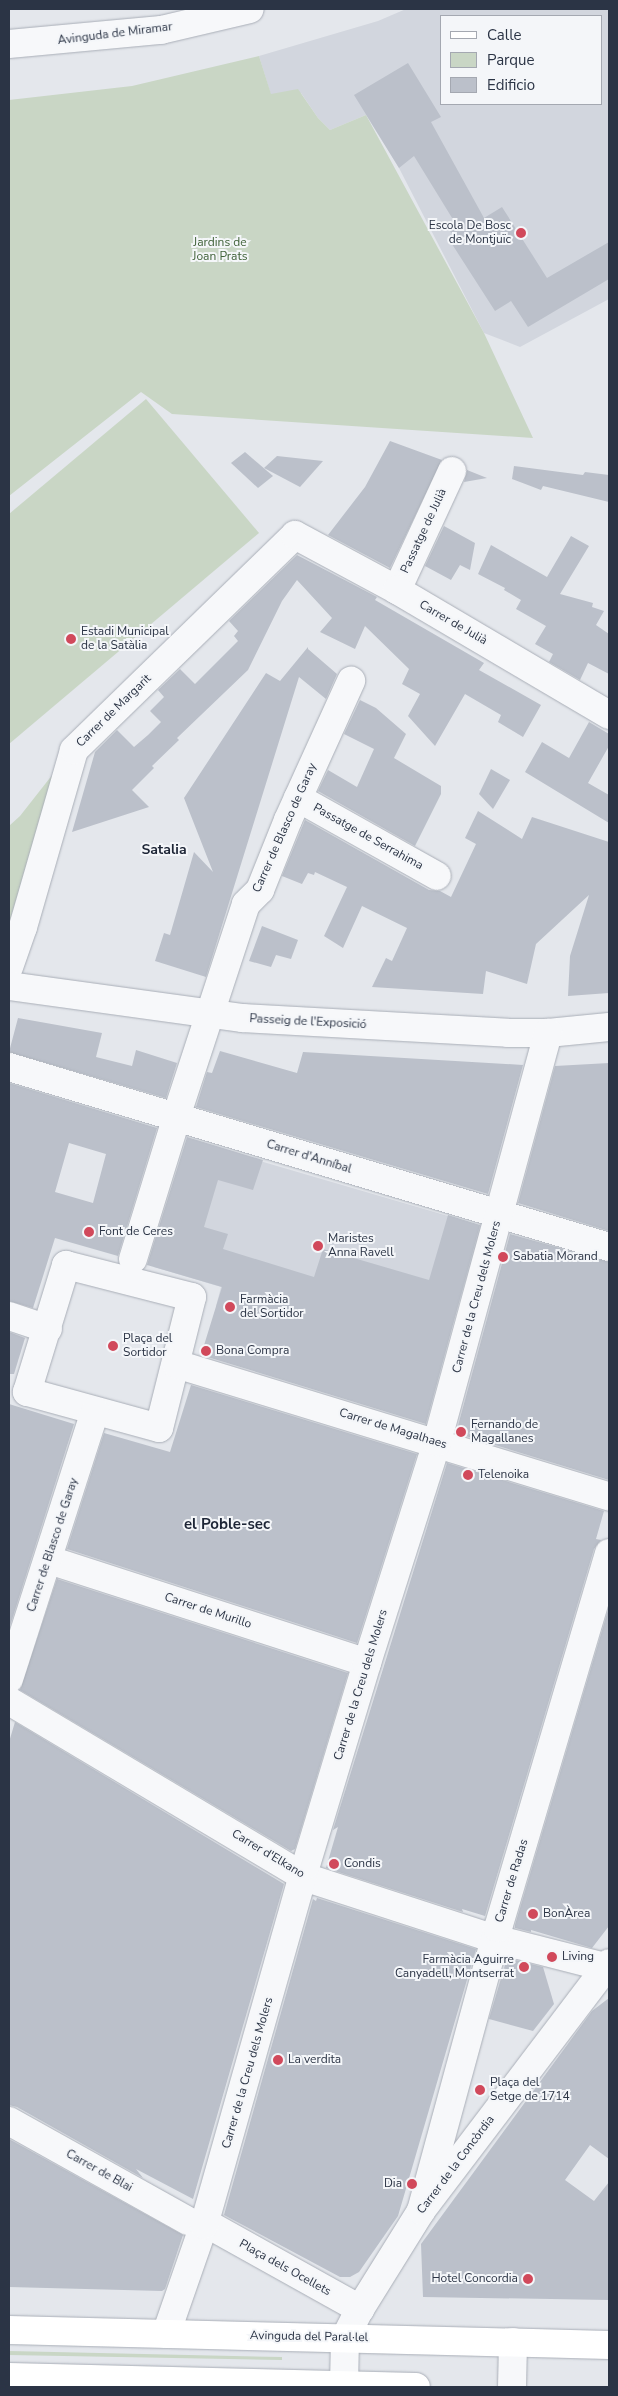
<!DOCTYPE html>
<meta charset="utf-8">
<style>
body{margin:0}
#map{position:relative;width:618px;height:2396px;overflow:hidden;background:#e4e7ec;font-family:"Nunito Sans",sans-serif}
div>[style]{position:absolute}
.built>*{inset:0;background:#d2d6de}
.green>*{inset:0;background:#c9d6c5}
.building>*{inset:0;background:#bbc0ca}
.roads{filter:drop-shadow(0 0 1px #a9aeb7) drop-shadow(0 0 1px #a9aeb7)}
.minor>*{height:28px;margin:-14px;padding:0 14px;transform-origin:14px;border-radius:14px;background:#f7f8fa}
.major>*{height:28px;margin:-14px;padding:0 14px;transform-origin:14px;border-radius:14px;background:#fff}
.dots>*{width:14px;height:14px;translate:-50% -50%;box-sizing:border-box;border:2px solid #f4f6f9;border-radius:50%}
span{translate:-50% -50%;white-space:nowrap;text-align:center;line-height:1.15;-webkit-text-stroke:4px #f4f6f9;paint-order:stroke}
.street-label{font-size:12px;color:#2b3445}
.poi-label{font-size:12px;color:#2b3445}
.right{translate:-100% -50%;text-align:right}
.left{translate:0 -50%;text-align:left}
.park-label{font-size:12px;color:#3f6138}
.neighbourhood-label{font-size:14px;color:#1d2536;font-weight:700}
.quarter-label{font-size:15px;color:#1d2536;font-weight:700}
.frame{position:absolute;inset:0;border:10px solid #2b3445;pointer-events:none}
.legend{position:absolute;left:440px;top:15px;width:162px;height:90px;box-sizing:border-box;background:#f4f6f9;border:1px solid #a4a8b1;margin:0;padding:6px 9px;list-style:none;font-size:15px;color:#2b3445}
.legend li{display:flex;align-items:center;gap:10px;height:25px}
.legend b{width:25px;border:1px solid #a4a8b1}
</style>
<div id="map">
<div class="built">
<i style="clip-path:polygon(evenodd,406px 9px,609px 9px,609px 299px,520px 347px,484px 333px,399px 168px,366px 115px,330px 130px,318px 118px,301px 93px,271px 95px,259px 56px,378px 21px,406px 9px,442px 16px,602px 16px,602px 104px,442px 104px,442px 16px)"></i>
<i style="clip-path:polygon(192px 1141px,482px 1226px,453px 1323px,321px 1338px,216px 1306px,221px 1287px,154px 1267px)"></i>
</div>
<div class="green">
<i style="clip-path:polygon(259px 56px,271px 94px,298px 89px,318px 118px,330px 130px,366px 115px,484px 333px,533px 438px,172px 414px,141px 392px,9px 496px,9px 100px,132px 86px)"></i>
<i style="clip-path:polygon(146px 399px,259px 533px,9px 744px,9px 514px)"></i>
<i style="clip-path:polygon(53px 774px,9px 924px,9px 826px,20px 816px)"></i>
<i style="clip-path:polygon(9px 2351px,282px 2357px,282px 2360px,9px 2355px)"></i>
</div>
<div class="building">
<i style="clip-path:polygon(408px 63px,441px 117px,431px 122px,484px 218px,502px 207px,547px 278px,609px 242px,609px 279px,528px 327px,511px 301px,495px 311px,450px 241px,455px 238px,450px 231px,457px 226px,414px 156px,399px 168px,354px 95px)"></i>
<i style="clip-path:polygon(390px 441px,442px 460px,390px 568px,328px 535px,365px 487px)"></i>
<i style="clip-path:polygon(245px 452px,273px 476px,258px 488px,231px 463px)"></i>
<i style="clip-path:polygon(277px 456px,323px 461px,300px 487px,264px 468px)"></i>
<i style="clip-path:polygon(514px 466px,583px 475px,585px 472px,609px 475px,609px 502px,543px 486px,541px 490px,520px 482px,512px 479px)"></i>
<i style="clip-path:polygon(467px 470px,487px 478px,464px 482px)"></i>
<i style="clip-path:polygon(444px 526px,475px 543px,470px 570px,460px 565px,451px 580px,425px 566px)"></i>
<i style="clip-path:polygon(571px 536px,589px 546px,560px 594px,593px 603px,592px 607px,604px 611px,596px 625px,609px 634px,609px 674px,588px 663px,580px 680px,549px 662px,553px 654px,535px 644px,546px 626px,516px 609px,521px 600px,504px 590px,505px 588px,478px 574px,491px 545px,547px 577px)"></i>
<i style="clip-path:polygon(297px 555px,377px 597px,375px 600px,484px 663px,479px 670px,541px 705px,523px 737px,498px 722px,501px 715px,465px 694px,435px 746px,408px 716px,420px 694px,402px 684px,409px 669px,365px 626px,355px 649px,320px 632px,332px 618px,297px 580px,282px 601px,248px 670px,177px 738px,179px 740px,152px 766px,154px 768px,132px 790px,149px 807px,72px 832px,95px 752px,117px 730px,134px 747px,148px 735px,161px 722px,150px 711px,164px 697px,158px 690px,180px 669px,195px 684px,238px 641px,234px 636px,238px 631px,229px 621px)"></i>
<i style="clip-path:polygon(308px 647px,308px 649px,337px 674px,326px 699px,299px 677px,206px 977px,155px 961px,164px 933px,170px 935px,194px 852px,213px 872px,184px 798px,266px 673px,280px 681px)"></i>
<i style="clip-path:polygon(360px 700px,376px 708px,406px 734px,394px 758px,441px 786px,441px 794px,415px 846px,318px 791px,328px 770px,357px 787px,374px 749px,344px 734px)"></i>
<i style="clip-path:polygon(589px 722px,609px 734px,609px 746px,588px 783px,609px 795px,609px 823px,525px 772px,542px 742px,569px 758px)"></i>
<i style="clip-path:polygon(491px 769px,510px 780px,493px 809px,479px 794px)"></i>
<i style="clip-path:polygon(478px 811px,522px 839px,532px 817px,609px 842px,609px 993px,568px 996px,570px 956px,589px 895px,536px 944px,527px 984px,486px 971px,483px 994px,372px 987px,386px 958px,392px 961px,407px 928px,362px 906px,343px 948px,324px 936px,347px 887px,315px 872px,314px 875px,308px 873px,302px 884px,282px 876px,305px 820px,429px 890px,440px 891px,451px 897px,476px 844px,465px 838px)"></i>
<i style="clip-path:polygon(262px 926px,298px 940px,291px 959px,276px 955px,271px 967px,249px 961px)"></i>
<i style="clip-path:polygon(18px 1018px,102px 1033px,96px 1057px,132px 1066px,136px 1050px,177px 1063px,166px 1098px,9px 1052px)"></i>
<i style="clip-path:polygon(220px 1051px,297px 1073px,303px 1052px,523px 1065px,488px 1194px,196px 1107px,207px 1072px,212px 1073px)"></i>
<i style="clip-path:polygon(609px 1063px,609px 1231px,518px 1203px,555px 1066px)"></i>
<i style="clip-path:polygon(evenodd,9px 1083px,157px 1128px,118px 1256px,55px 1238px,33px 1308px,9px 1301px,9px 1083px,69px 1143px,106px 1154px,93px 1203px,55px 1192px,69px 1143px)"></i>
<i style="clip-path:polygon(187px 1137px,263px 1160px,253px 1190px,218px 1180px,204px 1227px,228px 1234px,223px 1249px,314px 1277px,323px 1249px,429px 1280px,448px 1215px,480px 1225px,426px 1424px,201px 1355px,222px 1287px,147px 1265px)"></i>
<i style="clip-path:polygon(510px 1234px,609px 1262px,609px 1480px,456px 1433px)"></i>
<i style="clip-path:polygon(9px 1332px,25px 1338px,14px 1374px,9px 1374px)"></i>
<i style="clip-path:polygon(191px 1385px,417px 1454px,357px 1643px,67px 1549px,104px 1433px,170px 1452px)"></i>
<i style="clip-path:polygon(9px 1404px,74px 1424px,9px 1629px)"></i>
<i style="clip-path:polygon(447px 1463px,604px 1511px,596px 1539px,601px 1540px,594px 1549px,485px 1916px,462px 1909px,463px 1912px,326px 1868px,338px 1827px,333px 1830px)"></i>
<i style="clip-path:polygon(57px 1579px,348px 1673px,295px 1849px,291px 1851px,20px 1690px)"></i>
<i style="clip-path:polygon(609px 1607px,609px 1926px,592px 1948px,531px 1930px,531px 1932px,515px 1928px,515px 1925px)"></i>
<i style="clip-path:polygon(15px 1722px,284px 1884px,193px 2199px,136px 2169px,143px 2178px,17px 2107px,9px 2105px,9px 1742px)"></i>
<i style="clip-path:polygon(317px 1898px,476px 1949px,398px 2216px,359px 2272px,350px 2277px,340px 2277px,224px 2215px,313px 1899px,316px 1901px)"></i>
<i style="clip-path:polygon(507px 1958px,543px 1967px,554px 2004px,533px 2031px,489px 2019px)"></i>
<i style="clip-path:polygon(609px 1998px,609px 2159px,590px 2145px,565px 2180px,594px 2201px,609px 2182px,609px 2300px,423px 2297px,421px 2244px,592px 2011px)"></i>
<i style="clip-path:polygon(9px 2139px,183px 2235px,165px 2289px,162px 2291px,9px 2287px)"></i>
</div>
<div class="roads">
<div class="minor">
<i style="left:9px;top:44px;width:153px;rotate:-5.3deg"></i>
<i style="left:161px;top:30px;width:91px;rotate:-13.3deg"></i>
<i style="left:397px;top:590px;width:131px;rotate:-65.2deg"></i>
<i style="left:298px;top:798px;width:159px;rotate:29.3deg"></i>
<i style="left:9px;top:967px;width:42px;rotate:-70.7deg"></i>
<i style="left:23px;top:927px;width:184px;rotate:-73.9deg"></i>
<i style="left:74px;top:750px;width:308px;rotate:-44.2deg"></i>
<i style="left:295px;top:535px;width:116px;rotate:28.3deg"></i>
<i style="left:397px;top:590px;width:246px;rotate:30.5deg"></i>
<i style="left:9px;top:986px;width:235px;rotate:7.8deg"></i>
<i style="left:242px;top:1018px;width:266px;rotate:3.2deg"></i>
<i style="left:508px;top:1033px;width:40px"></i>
<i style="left:548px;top:1033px;width:61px;rotate:-5.6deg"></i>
<i style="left:9px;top:1067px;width:626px;rotate:16.7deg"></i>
<i style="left:176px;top:1117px;width:224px;rotate:-71.8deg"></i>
<i style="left:246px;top:904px;width:20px;rotate:-45deg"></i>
<i style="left:260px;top:890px;width:75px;rotate:-68.2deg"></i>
<i style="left:288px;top:820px;width:153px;rotate:-65.6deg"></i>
<i style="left:133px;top:1259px;width:136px;rotate:-72.9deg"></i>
<i style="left:66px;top:1265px;width:130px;rotate:14.3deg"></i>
<i style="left:192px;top:1297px;width:135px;rotate:104.1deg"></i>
<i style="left:159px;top:1428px;width:137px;rotate:-164.7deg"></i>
<i style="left:27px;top:1392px;width:133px;rotate:-72.9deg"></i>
<i style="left:9px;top:1316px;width:41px;rotate:18.4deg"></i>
<i style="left:176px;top:1364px;width:453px;rotate:17deg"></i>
<i style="left:49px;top:1560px;width:334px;rotate:17.9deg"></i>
<i style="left:9px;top:1679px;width:281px;rotate:-72.2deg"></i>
<i style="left:9px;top:1701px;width:344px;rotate:30.8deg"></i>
<i style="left:304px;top:1877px;width:201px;rotate:18deg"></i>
<i style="left:495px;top:1939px;width:118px;rotate:14.3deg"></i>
<i style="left:9px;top:2121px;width:205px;rotate:29.2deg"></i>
<i style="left:421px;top:2211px;width:293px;rotate:-74.8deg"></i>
<i style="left:498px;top:1928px;width:391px;rotate:-73.5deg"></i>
<i style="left:211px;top:2226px;width:171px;rotate:29.1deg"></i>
<i style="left:166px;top:2334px;width:115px;rotate:-70.8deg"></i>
<i style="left:204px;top:2225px;width:374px;rotate:-74.2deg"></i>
<i style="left:306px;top:1865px;width:211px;rotate:-73.2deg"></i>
<i style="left:367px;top:1663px;width:232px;rotate:-72.4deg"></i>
<i style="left:437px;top:1442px;width:424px;rotate:-74.8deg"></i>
<i style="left:344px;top:2386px;width:48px;rotate:-88.8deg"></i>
<i style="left:345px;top:2338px;width:33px;rotate:-63deg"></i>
<i style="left:360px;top:2309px;width:115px;rotate:-58.1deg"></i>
<i style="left:421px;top:2211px;width:311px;rotate:-52.8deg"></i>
<i style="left:512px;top:2387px;width:45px;rotate:-88.7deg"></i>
</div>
<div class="major">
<i style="left:9px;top:2330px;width:600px;rotate:1.43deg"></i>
<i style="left:9px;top:2377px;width:407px;rotate:1.4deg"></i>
</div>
</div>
<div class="dots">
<i style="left:521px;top:233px;background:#d1495b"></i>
<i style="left:71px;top:639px;background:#d1495b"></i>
<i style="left:89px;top:1232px;background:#d1495b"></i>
<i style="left:318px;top:1246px;background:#d1495b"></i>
<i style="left:503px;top:1257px;background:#d1495b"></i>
<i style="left:230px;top:1307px;background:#d1495b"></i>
<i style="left:113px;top:1346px;background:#d1495b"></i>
<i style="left:206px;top:1351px;background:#d1495b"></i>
<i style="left:461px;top:1432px;background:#d1495b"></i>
<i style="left:468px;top:1475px;background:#d1495b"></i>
<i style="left:334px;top:1864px;background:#d1495b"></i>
<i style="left:533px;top:1914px;background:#d1495b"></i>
<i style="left:552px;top:1957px;background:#d1495b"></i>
<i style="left:524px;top:1967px;background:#d1495b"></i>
<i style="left:278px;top:2060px;background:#d1495b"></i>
<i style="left:480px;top:2090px;background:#d1495b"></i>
<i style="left:412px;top:2184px;background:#d1495b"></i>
<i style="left:528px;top:2279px;background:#d1495b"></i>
</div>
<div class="street-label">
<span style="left:115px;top:34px;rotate:-7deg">Avinguda de Miramar</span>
<span style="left:424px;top:531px;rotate:-65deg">Passatge de Julià</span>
<span style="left:453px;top:623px;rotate:30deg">Carrer de Julià</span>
<span style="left:114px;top:711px;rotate:-44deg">Carrer de Margarit</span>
<span style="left:285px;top:828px;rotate:-66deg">Carrer de Blasco de Garay</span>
<span style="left:368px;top:837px;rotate:29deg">Passatge de Serrahima</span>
<span style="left:308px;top:1022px;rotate:3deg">Passeig de l'Exposició</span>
<span style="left:309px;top:1157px;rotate:17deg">Carrer d'Anníbal</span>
<span style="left:477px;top:1297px;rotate:-75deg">Carrer de la Creu dels Molers</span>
<span style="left:393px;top:1429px;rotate:17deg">Carrer de Magalhaes</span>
<span style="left:53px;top:1545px;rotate:-72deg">Carrer de Blasco de Garay</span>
<span style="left:208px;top:1611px;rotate:18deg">Carrer de Murillo</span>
<span style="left:361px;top:1685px;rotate:-73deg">Carrer de la Creu dels Molers</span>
<span style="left:268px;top:1854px;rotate:31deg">Carrer d'Elkano</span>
<span style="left:512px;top:1881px;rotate:-73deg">Carrer de Radas</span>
<span style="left:248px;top:2073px;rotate:-74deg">Carrer de la Creu dels Molers</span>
<span style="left:456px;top:2165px;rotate:-53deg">Carrer de la Concòrdia</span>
<span style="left:99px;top:2171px;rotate:29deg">Carrer de Blai</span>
<span style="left:285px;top:2268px;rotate:29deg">Plaça dels Ocellets</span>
<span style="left:309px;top:2337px;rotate:1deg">Avinguda del Paral·lel</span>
</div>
<div class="poi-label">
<span class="right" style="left:511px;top:233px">Escola De Bosc<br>de Montjuïc</span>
<span class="left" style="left:81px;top:639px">Estadi Municipal<br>de la Satàlia</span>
<span class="left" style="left:99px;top:1232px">Font de Ceres</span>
<span class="left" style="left:328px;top:1246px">Maristes<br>Anna Ravell</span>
<span class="left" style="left:513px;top:1257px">Sabatia Morand</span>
<span class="left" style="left:240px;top:1307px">Farmàcia<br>del Sortidor</span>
<span class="left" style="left:123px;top:1346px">Plaça del<br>Sortidor</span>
<span class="left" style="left:216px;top:1351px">Bona Compra</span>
<span class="left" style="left:471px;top:1432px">Fernando de<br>Magallanes</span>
<span class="left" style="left:478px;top:1475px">Telenoika</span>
<span class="left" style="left:344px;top:1864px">Condis</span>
<span class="left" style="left:543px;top:1914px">BonÀrea</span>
<span class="left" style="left:562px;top:1957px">Living</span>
<span class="right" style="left:514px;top:1967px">Farmàcia Aguirre<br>Canyadell, Montserrat</span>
<span class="left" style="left:288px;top:2060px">La verdita</span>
<span class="left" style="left:490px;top:2090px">Plaça del<br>Setge de 1714</span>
<span class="right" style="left:402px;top:2184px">Dia</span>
<span class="right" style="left:518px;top:2279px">Hotel Concordia</span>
</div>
<div class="park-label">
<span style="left:220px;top:250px">Jardins de<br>Joan Prats</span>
</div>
<div class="neighbourhood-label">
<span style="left:164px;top:850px">Satalia</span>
</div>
<div class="quarter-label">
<span style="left:227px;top:1525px">el Poble-sec</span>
</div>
<div class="frame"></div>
<ul class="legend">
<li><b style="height:6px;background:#fff"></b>Calle</li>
<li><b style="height:14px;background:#c9d6c5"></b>Parque</li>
<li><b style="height:14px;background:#bbc0ca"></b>Edificio</li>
</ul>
</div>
